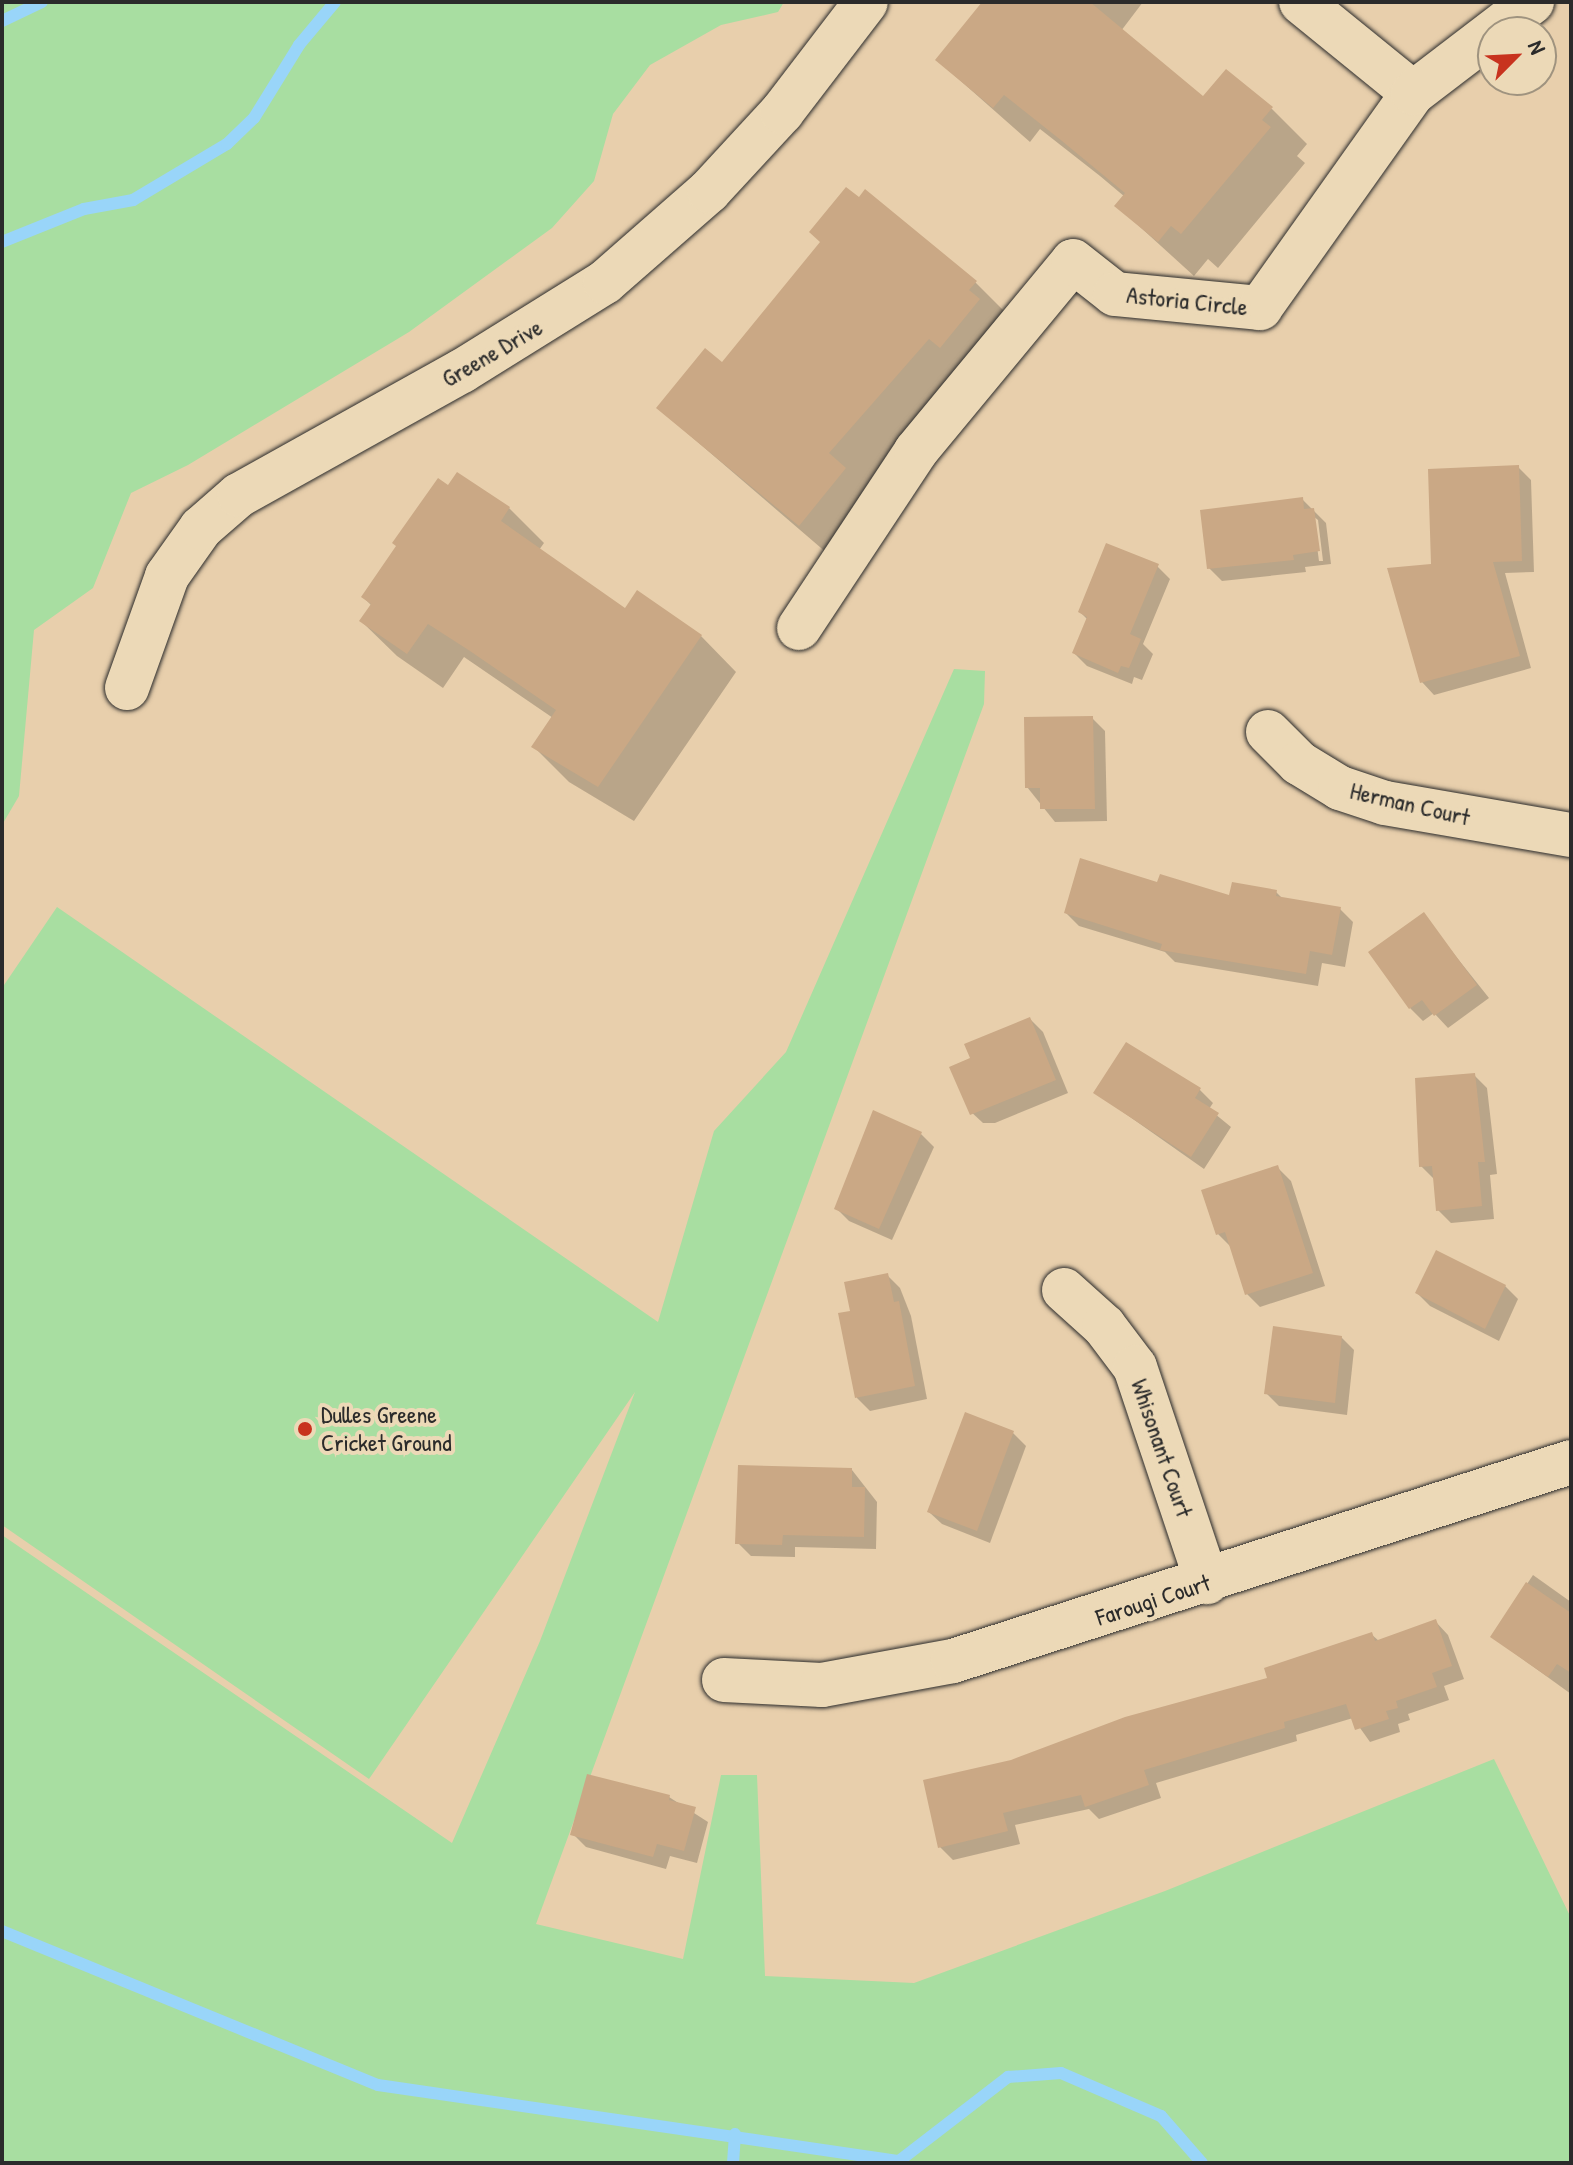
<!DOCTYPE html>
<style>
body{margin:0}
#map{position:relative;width:1573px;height:2165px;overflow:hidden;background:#e8cfac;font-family:"Patrick Hand",sans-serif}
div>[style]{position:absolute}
.green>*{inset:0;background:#a8dea1}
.shadow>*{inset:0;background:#0003}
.stream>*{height:12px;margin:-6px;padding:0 6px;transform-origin:6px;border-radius:6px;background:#99d5f9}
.building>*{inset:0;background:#caa885}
.roads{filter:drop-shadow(0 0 2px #2b2b2b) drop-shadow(0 0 2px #2b2b2b)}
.street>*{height:44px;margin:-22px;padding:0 22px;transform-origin:22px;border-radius:22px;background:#ecd9b7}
.dots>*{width:22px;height:22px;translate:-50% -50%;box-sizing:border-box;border:4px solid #ecd9b7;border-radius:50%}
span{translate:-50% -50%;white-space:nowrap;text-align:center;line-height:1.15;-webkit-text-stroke:8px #ecd9b7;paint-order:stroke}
.street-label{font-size:24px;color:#2b2b2b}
.poi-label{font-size:24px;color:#2b2b2b}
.left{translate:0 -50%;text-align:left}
.frame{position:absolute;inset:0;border:4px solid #2b2b2b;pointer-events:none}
.north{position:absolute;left:1477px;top:16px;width:80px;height:80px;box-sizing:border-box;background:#ecd9b7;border:2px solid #9f937f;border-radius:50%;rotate:66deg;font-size:22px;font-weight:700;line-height:32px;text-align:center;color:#2b2b2b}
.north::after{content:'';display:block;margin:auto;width:28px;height:36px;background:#c8321e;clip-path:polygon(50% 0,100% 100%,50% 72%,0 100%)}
</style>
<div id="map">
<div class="green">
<i style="clip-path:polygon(2px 2px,784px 2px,778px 12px,721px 25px,650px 65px,613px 114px,594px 181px,552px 228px,409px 332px,188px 465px,131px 493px,93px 588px,34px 630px,19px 796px,2px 825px)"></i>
<i style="clip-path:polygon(954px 669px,985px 671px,984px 704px,536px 1924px,683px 1959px,721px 1775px,757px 1775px,765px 1976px,914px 1983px,1165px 1891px,1494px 1759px,1571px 1918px,1571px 2163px,2px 2163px,2px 1535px,452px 1843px,540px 1641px,635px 1392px,369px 1779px,2px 1525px,2px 988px,57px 907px,658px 1322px,714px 1131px,786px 1052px)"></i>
</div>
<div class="shadow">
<i style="clip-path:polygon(985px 2px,1143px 2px,1121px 31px,1203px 99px,1272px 109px,1307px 144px,1297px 156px,1305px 163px,1218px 268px,1208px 259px,1194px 276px,1117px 206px,1125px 197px,1100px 176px,1040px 129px,1030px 142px,937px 60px)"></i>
<i style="clip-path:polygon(859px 200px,975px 282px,1010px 317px,865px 489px,880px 504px,835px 560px,658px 408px,722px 365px)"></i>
<i style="clip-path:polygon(1518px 467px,1531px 480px,1534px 572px,1505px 573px,1531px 668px,1434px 695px,1422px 682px,1433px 565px)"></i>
<i style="clip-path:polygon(448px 488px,509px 508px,544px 543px,539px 550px,626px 611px,701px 636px,736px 672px,634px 821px,569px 782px,534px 747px,553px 718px,464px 657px,443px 688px,397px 656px,361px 621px,372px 606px,363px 597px)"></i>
<i style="clip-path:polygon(evenodd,1302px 499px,1326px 523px,1331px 564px,1305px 567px,1306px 572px,1222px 581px,1209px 568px,1302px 499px,1313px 516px,1318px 520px,1323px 561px,1319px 561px,1313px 516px)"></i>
<i style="clip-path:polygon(1157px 566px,1170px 579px,1143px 644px,1153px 654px,1142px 680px,1134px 677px,1132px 684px,1087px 666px,1074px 653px,1088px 620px,1080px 612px)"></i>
<i style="clip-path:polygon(1092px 718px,1105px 731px,1107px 821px,1055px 822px,1027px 787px)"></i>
<i style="clip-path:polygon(1159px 884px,1231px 898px,1276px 892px,1284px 900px,1340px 909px,1353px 922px,1345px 967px,1322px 963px,1318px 986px,1175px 962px,1165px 952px,1079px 926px,1066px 913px)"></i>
<i style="clip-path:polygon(1423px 915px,1489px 998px,1448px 1028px,1434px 1013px,1423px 1021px,1410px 1008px)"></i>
<i style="clip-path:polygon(1030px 1019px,1043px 1032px,1068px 1093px,995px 1123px,983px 1123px,969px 1110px,972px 1059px)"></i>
<i style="clip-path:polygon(1127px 1045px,1200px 1090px,1213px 1103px,1209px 1109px,1231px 1127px,1204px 1169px,1096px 1093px)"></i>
<i style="clip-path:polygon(1474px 1075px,1487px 1088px,1497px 1174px,1490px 1175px,1494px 1219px,1451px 1223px,1438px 1210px,1435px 1180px,1421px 1166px)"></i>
<i style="clip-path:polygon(921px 1134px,934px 1147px,892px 1240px,849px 1221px,836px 1208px)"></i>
<i style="clip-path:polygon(1278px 1168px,1291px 1181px,1325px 1286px,1260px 1307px,1247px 1294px,1231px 1247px,1218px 1234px)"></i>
<i style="clip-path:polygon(887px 1275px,900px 1288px,911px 1316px,927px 1399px,870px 1411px,857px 1398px,852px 1312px)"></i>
<i style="clip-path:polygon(1505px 1286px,1518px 1299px,1499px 1341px,1430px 1306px,1417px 1293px)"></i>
<i style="clip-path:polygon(1341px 1337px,1354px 1350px,1347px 1415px,1279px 1406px,1266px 1393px)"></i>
<i style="clip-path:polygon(1013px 1433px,1026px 1446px,990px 1543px,942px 1524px,929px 1512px)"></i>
<i style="clip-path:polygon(852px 1470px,877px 1502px,876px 1549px,795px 1547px,795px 1557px,751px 1556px,738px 1543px)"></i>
<i style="clip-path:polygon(1533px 1575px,1571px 1602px,1571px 1694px,1492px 1637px)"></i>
<i style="clip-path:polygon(1436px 1622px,1448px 1635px,1464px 1679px,1444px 1686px,1449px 1700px,1408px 1714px,1410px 1720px,1398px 1724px,1400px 1732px,1370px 1742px,1353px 1718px,1296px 1735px,1297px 1741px,1156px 1783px,1161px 1798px,1099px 1819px,1089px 1809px,1015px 1825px,1020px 1844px,953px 1860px,940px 1847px,1011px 1762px,1270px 1679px,1371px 1634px,1379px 1641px)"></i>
<i style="clip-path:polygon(669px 1797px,708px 1822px,697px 1863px,670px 1856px,666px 1869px,586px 1847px,573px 1834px)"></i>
</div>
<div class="stream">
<i style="left:2px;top:21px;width:44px;rotate:-25.4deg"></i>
<i style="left:2px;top:242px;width:88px;rotate:-21.9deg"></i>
<i style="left:84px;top:209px;width:50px;rotate:-10.4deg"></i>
<i style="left:133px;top:200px;width:109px;rotate:-30.8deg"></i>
<i style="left:227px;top:144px;width:37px;rotate:-44deg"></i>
<i style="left:254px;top:118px;width:86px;rotate:-58.3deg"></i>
<i style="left:299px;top:45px;width:56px;rotate:-50.1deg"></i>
<i style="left:2px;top:1931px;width:406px;rotate:22.3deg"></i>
<i style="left:378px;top:2085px;width:527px;rotate:8.3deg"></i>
<i style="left:899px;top:2161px;width:138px;rotate:-37.6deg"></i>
<i style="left:1008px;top:2077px;width:53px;rotate:-4.3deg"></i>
<i style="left:1061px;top:2073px;width:109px;rotate:23.3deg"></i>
<i style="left:1161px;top:2116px;width:62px;rotate:48.9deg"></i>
<i style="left:733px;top:2163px;width:29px;rotate:-86deg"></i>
</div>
<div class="building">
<i style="clip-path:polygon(982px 2px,1090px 2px,1203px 96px,1226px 69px,1273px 107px,1262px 120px,1271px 127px,1181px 234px,1171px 226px,1158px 242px,1114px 206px,1125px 193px,1062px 141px,1004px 95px,993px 108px,935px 60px)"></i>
<i style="clip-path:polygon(846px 187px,859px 197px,865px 189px,977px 281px,969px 290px,980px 299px,940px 348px,929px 339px,829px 453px,846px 468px,799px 526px,656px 408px,705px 348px,722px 362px,820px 242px,809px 232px)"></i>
<i style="clip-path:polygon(1519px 465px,1522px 561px,1493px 562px,1520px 656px,1420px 683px,1387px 568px,1431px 564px,1428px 469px)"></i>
<i style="clip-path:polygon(457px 472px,510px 507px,501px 521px,625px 608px,637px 590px,702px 635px,598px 787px,531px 747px,556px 710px,470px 651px,428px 624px,407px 654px,359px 621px,371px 604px,361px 597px,396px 546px,392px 543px,438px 478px,448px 485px)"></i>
<i style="clip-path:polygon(1303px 497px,1304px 509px,1314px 508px,1320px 551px,1293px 555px,1294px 560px,1207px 569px,1200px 510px)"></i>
<i style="clip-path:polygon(1106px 543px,1159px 564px,1130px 634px,1141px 639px,1129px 668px,1121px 666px,1118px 673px,1072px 653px,1087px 617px,1078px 612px)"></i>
<i style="clip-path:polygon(1093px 716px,1095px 809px,1040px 809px,1040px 788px,1025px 788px,1024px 717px)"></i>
<i style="clip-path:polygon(1080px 858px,1157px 882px,1160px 874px,1229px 895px,1232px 882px,1277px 890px,1276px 896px,1341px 907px,1332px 955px,1310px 951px,1306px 974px,1160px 950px,1162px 944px,1064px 913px)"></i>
<i style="clip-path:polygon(1424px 912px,1477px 985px,1434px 1016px,1422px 1000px,1409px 1009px,1368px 952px)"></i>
<i style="clip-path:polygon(1030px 1017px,1056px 1080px,970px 1115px,949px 1067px,970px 1058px,964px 1044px)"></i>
<i style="clip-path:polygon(1126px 1042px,1201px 1088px,1195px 1098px,1219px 1113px,1191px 1157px,1093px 1093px)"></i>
<i style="clip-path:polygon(1475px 1073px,1485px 1162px,1478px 1162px,1482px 1206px,1436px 1211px,1432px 1166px,1419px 1167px,1415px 1078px)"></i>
<i style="clip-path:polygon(873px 1110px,922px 1132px,879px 1229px,834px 1209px)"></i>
<i style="clip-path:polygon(1278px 1165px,1313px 1273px,1245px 1295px,1225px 1232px,1216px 1235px,1201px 1190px)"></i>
<i style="clip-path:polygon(1436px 1250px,1506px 1285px,1485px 1329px,1415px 1293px)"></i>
<i style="clip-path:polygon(888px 1273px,894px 1302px,899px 1301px,915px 1386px,855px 1398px,838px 1313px,850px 1311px,844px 1282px)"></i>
<i style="clip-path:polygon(1273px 1326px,1342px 1336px,1335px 1403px,1264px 1394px)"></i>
<i style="clip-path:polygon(965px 1412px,1014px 1431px,977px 1531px,927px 1512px)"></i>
<i style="clip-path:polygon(738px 1465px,852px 1468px,852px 1487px,865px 1487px,864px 1537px,783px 1535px,782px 1545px,735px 1544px)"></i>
<i style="clip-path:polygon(1526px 1582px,1571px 1613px,1571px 1673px,1557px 1664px,1548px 1677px,1490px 1637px)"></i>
<i style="clip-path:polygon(1436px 1619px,1452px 1666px,1432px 1673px,1437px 1687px,1396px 1701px,1398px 1708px,1386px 1711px,1389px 1719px,1355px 1730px,1346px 1704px,1284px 1722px,1285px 1728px,1144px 1770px,1149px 1785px,1085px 1807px,1081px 1795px,1003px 1813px,1008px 1831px,938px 1848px,923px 1780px,1011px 1760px,1125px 1717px,1267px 1678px,1264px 1668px,1372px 1632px,1375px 1641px)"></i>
<i style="clip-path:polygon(587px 1774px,670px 1795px,669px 1800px,696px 1807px,684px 1851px,657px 1844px,653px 1857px,570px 1835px)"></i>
</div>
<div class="roads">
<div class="street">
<i style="left:1301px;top:2px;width:144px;rotate:39.1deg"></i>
<i style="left:799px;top:628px;width:212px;rotate:-56.5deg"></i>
<i style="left:916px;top:451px;width:246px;rotate:-50.4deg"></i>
<i style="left:1073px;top:261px;width:53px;rotate:38.2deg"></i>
<i style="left:1115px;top:294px;width:146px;rotate:5.5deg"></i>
<i style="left:1260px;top:308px;width:264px;rotate:-54.6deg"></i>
<i style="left:1413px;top:93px;width:150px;rotate:-37.4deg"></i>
<i style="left:127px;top:688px;width:119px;rotate:-70.3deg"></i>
<i style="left:167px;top:576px;width:59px;rotate:-54.7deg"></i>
<i style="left:201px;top:528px;width:50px;rotate:-41deg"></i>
<i style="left:239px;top:495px;width:255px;rotate:-29.1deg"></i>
<i style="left:462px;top:371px;width:168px;rotate:-31.9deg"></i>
<i style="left:605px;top:282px;width:138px;rotate:-41.2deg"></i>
<i style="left:709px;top:191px;width:108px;rotate:-47.3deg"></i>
<i style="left:782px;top:112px;width:138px;rotate:-52.6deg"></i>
<i style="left:1268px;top:732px;width:44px;rotate:45deg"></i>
<i style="left:1299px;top:763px;width:48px;rotate:31.4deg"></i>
<i style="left:1340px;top:788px;width:47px;rotate:18.4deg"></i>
<i style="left:1385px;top:803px;width:189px;rotate:9.8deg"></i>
<i style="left:1064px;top:1290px;width:54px;rotate:42deg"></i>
<i style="left:1104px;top:1326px;width:51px;rotate:52.9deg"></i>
<i style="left:1135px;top:1367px;width:227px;rotate:71.5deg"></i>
<i style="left:724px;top:1680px;width:98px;rotate:2.9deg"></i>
<i style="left:822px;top:1685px;width:133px;rotate:-10.4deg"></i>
<i style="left:953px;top:1661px;width:649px;rotate:-17.85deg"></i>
</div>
</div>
<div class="dots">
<i style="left:305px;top:1429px;background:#c8321e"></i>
</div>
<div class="street-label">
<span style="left:1187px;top:301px;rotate:6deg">Astoria Circle</span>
<span style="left:492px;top:353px;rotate:-30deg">Greene Drive</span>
<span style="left:1410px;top:804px;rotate:13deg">Herman Court</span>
<span style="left:1162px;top:1448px;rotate:71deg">Whisonant Court</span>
<span style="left:1153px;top:1600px;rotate:-18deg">Farougi Court</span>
</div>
<div class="poi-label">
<span class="left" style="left:321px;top:1429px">Dulles Greene<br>Cricket Ground</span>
</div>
<div class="frame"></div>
<div class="north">N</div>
</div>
